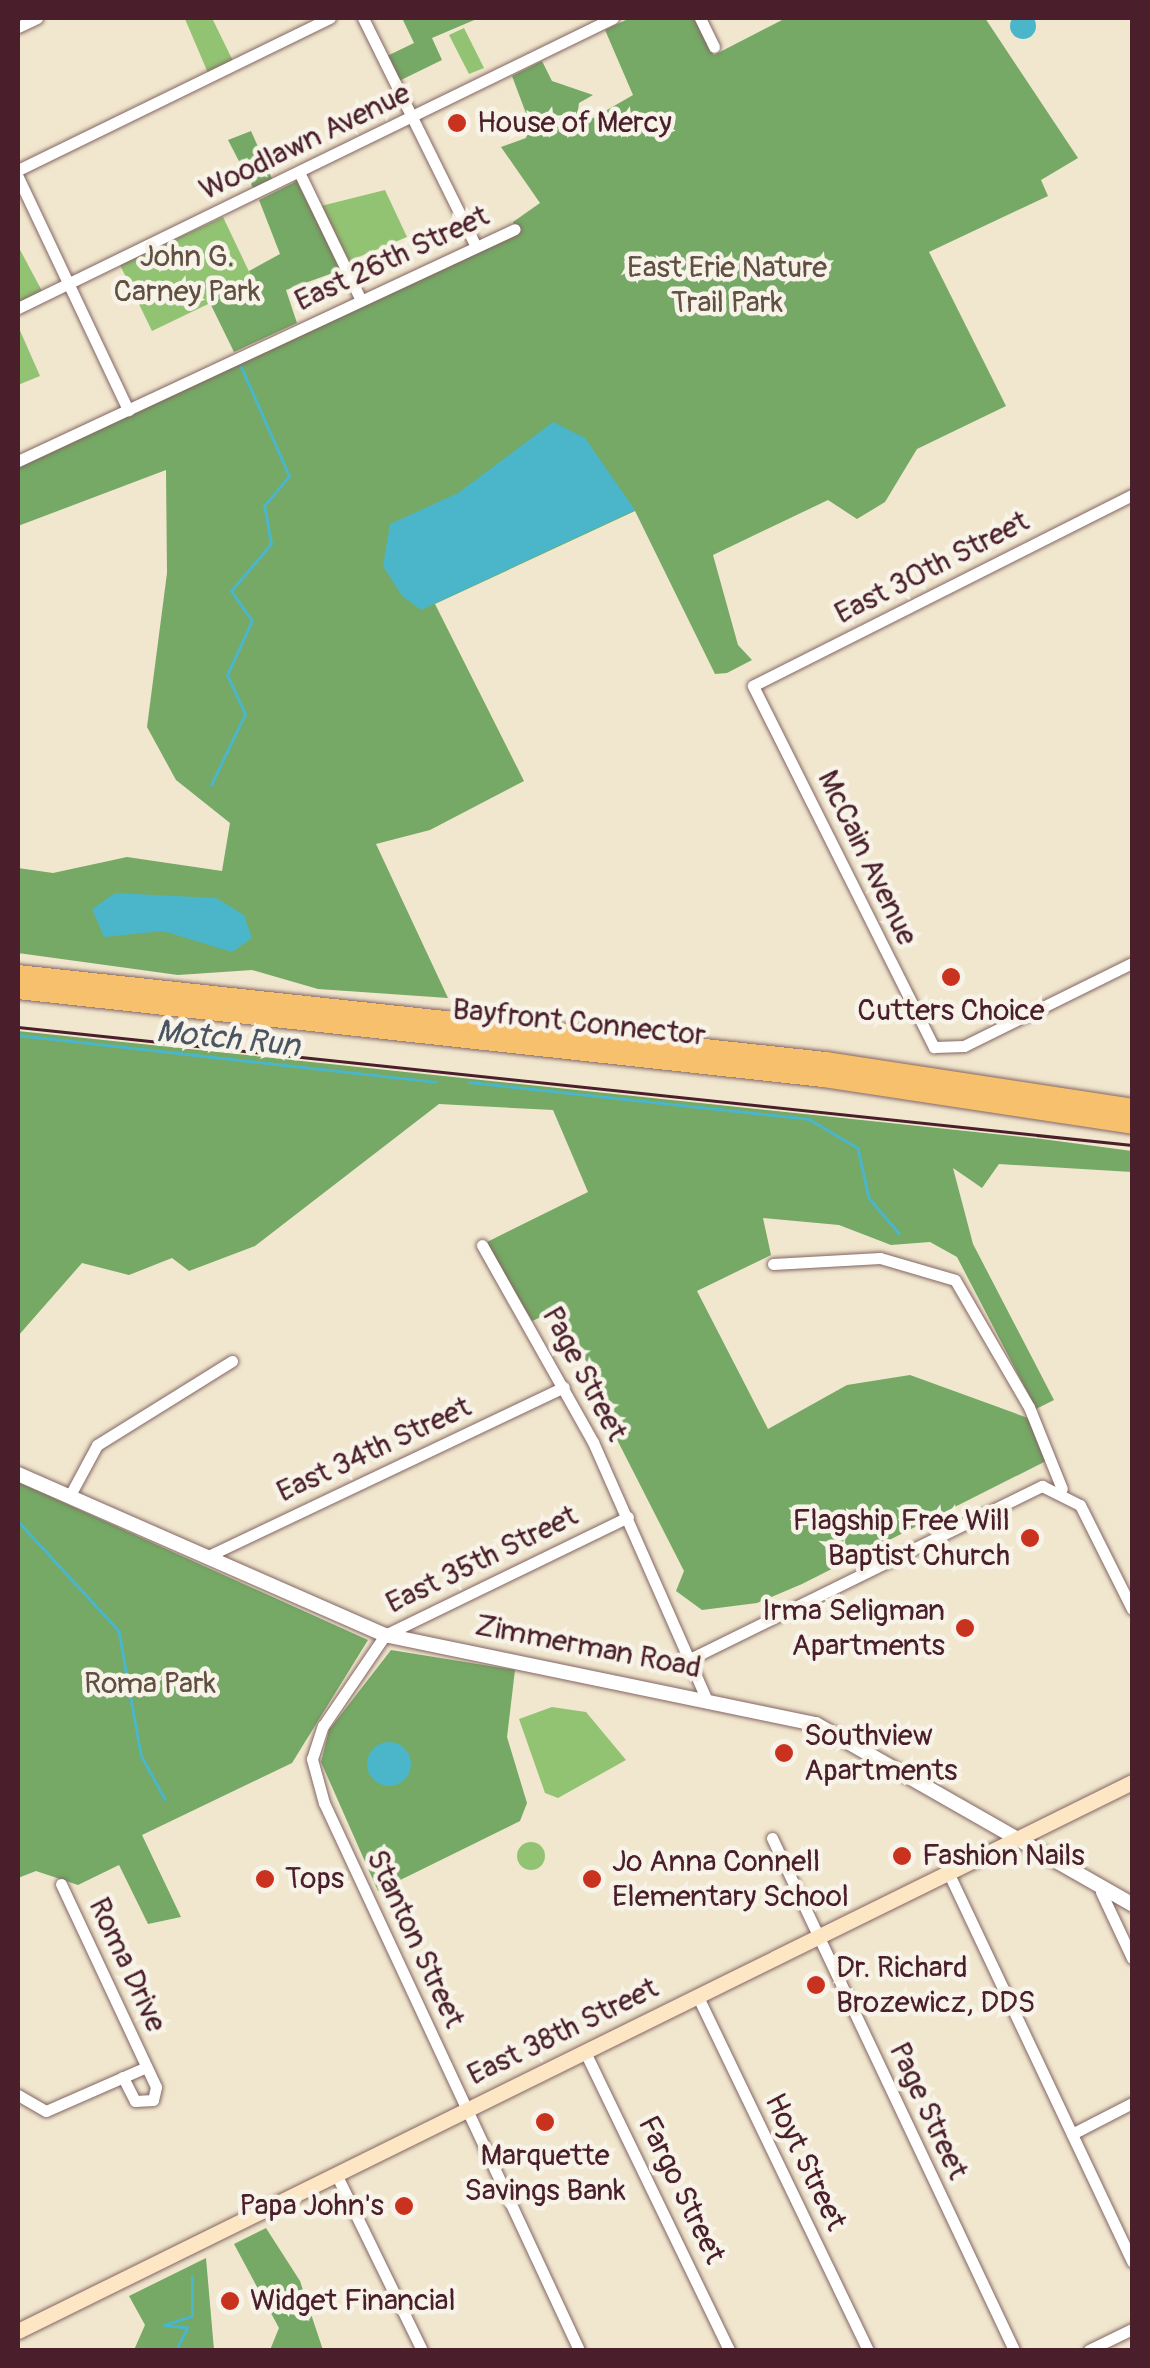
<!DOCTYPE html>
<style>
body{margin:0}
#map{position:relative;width:1150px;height:2368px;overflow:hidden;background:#f1e7ce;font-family:Pangolin,sans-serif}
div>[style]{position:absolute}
.green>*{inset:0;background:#92c373}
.round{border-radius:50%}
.forest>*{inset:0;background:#75a965}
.water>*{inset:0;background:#4bb6c9}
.stream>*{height:2.5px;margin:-1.25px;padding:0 1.25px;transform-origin:1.25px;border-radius:1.25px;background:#4bb6c9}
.roads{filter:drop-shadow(0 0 2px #846564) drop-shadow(0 0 2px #846564)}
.minor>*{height:11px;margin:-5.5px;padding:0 5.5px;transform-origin:5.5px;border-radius:5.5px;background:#fff}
.tertiary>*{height:14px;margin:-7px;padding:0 7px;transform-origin:7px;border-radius:7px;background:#fff}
.secondary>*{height:15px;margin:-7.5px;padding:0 7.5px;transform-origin:7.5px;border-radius:7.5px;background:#fce6c4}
.trunk>*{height:18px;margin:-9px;padding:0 9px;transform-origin:9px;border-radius:9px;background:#f7c06c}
.rail>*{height:2.5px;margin:-1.25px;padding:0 1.25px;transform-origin:1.25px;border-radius:1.25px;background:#4a1f2b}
.dots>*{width:28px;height:28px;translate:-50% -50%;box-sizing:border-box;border:5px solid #f7f3e8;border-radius:50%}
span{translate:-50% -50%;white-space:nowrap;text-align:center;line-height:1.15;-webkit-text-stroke:9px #f7f3e8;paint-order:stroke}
.poi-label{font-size:30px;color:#4a1f2b}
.left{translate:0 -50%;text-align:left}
.right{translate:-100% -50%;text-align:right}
.street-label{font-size:30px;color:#4a1f2b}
.park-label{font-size:30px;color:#605041}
.water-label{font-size:32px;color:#4a5462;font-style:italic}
.frame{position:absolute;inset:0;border:20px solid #4a1f2b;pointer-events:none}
</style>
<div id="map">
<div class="green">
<i style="clip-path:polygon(212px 18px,233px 61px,208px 73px,185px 19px)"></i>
<i style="clip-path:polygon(464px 28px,484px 68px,469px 74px,449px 35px)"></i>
<i style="clip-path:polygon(385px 190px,407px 237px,349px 261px,321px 206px)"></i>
<i style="clip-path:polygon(223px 217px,254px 282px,152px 331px,120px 265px)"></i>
<i style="clip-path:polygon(18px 246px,42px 291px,18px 303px)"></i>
<i style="clip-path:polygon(18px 326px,40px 376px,18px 385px)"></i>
<i style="clip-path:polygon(552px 1707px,586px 1712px,626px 1760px,558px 1798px,545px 1793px,519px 1719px)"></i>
<i class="round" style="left:517px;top:1842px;width:28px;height:28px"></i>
</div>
<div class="forest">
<i style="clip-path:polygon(402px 18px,442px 20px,479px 18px,432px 38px,442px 60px,399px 81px,387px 56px,414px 43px)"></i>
<i style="clip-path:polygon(630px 18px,694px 18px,714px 55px,786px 18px,985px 18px,1078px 158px,1041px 180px,1048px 196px,929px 252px,1006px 406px,917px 449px,885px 502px,857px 519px,828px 500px,713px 555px,738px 645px,752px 660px,727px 673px,715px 674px,635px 511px,435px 604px,524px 781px,430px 830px,376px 844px,448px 998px,318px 989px,252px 970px,178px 975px,18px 953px,18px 868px,53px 873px,127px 857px,222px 871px,230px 823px,176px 780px,147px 727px,167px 573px,166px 470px,18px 526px,18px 468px,517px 234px,513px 222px,540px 203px,501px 147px,526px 138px,530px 124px,512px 76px,542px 61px,552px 81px,593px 95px,579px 103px,577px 117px,588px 121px,633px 95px,605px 30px)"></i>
<i style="clip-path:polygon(251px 131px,273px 181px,254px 190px,228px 140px)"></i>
<i style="clip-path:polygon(297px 181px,341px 270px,286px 290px,297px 323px,234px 352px,210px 303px,254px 283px,249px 271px,280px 254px,259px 200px)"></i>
<i style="clip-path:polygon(18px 1031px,1042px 1139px,1132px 1151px,1132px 1172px,999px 1164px,982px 1188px,953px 1168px,973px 1244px,1054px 1400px,1036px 1409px,957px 1257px,930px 1242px,891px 1245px,839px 1225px,763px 1218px,771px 1255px,697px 1291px,768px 1429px,847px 1385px,910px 1375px,1028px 1418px,1048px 1460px,802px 1584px,757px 1603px,702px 1610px,676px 1591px,684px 1571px,606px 1418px,578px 1340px,548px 1314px,532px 1321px,485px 1243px,588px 1192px,553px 1110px,439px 1104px,255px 1246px,189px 1271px,172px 1258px,129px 1275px,82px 1263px,18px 1336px)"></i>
<i style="clip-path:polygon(18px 1482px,368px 1640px,292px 1763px,142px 1835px,181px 1917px,148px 1924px,119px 1865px,78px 1885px,36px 1871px,18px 1878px)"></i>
<i style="clip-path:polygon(391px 1650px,515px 1670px,507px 1737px,527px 1803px,520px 1821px,378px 1891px,321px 1762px,329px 1730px)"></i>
<i style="clip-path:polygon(266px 2228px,300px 2281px,323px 2350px,270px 2350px,279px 2328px,234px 2244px)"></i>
<i style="clip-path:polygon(206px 2258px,214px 2350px,134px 2350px,145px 2325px,129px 2296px)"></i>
</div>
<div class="water">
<i class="round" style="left:1010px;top:13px;width:26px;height:26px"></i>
<i style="clip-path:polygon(553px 422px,585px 438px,635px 510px,421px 610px,402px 596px,383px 566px,390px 524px,458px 493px)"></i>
<i style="clip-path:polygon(115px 893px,216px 898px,244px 915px,252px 938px,232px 952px,163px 931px,104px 937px,92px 909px)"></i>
<i class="round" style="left:367px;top:1742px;width:44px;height:44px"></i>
</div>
<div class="stream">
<i style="left:211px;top:785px;width:79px;rotate:-64.4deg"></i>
<i style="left:245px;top:714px;width:43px;rotate:-114.8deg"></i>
<i style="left:227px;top:675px;width:60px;rotate:-65.2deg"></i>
<i style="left:252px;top:621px;width:37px;rotate:-125deg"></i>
<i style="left:231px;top:591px;width:62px;rotate:-49.6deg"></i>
<i style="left:271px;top:544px;width:39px;rotate:-100deg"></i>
<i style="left:264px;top:506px;width:39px;rotate:-50deg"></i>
<i style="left:289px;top:476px;width:119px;rotate:-113.8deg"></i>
<i style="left:18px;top:1035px;width:420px;rotate:6.4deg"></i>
<i style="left:469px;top:1082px;width:342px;rotate:6.2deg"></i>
<i style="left:809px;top:1119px;width:57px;rotate:30.6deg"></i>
<i style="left:858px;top:1148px;width:51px;rotate:77.6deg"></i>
<i style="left:869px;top:1198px;width:46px;rotate:49.4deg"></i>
<i style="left:18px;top:1521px;width:149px;rotate:47.4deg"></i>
<i style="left:119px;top:1631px;width:126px;rotate:79.9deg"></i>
<i style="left:141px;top:1755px;width:50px;rotate:61.4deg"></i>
<i style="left:176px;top:2350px;width:25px;rotate:-63deg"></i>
<i style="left:187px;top:2328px;width:23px;rotate:-173deg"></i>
<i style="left:164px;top:2325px;width:29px;rotate:-18deg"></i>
<i style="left:192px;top:2316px;width:39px;rotate:-90deg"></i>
</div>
<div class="roads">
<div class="minor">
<i style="left:363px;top:18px;width:255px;rotate:63.7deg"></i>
<i style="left:700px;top:18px;width:32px;rotate:64deg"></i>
<i style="left:18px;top:27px;width:21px;rotate:-25deg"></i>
<i style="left:18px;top:170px;width:347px;rotate:-26deg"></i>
<i style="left:299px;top:172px;width:142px;rotate:64.2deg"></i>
<i style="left:18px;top:177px;width:258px;rotate:64.7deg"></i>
<i style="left:18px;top:308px;width:662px;rotate:-25.98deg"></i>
<i style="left:18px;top:461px;width:548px;rotate:-25.02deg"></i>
<i style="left:1132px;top:495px;width:424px;rotate:153.3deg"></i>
<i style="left:753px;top:686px;width:404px;rotate:63.4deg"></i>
<i style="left:934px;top:1047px;width:30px;rotate:-2deg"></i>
<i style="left:964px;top:1046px;width:187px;rotate:-26.3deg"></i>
<i style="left:482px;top:1245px;width:226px;rotate:60.6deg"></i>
<i style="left:593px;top:1442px;width:278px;rotate:66.2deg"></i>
<i style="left:773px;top:1264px;width:107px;rotate:-3.2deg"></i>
<i style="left:880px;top:1258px;width:78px;rotate:16.3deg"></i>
<i style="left:955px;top:1280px;width:147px;rotate:59.8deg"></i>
<i style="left:1029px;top:1407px;width:88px;rotate:68.1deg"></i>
<i style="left:69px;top:1497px;width:59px;rotate:-61.7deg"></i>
<i style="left:97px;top:1445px;width:159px;rotate:-31.9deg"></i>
<i style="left:206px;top:1557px;width:396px;rotate:-25.4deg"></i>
<i style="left:694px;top:1657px;width:388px;rotate:-26.2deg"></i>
<i style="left:1042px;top:1486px;width:42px;rotate:26.6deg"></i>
<i style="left:1080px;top:1505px;width:116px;rotate:63.4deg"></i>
<i style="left:772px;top:1838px;width:566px;rotate:64.7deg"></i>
<i style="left:948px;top:1872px;width:431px;rotate:64.7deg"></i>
<i style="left:61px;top:1884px;width:224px;rotate:64.9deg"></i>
<i style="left:156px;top:2087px;width:13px;rotate:103deg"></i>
<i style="left:153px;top:2100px;width:18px;rotate:177deg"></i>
<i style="left:135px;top:2101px;width:27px;rotate:-117deg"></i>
<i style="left:1101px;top:1892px;width:73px;rotate:64.8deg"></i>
<i style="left:697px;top:1995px;width:394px;rotate:64.3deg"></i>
<i style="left:585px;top:2052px;width:331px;rotate:64.2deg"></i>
<i style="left:18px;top:2095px;width:32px;rotate:30deg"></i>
<i style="left:46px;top:2111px;width:109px;rotate:-23.7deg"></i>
<i style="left:1072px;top:2134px;width:68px;rotate:-27.3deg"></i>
<i style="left:336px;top:2174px;width:196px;rotate:64deg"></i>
<i style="left:579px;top:2350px;width:604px;rotate:-114.99deg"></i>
<i style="left:324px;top:1803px;width:46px;rotate:-105.3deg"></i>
<i style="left:312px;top:1759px;width:35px;rotate:-72deg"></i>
<i style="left:323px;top:1726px;width:110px;rotate:-55.7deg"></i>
<i style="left:385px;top:1635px;width:270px;rotate:-25.9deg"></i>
<i style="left:1089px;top:2350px;width:48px;rotate:-26deg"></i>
</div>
<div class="tertiary">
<i style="left:18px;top:1474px;width:401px;rotate:23.7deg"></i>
<i style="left:385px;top:1635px;width:440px;rotate:11.7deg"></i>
<i style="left:816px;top:1724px;width:364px;rotate:29.7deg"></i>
</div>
<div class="secondary">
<i style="left:18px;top:2331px;width:1242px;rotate:-26.23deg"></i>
</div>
<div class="trunk">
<i style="left:18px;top:974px;width:813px;rotate:6.15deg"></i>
<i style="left:826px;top:1061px;width:310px;rotate:8.7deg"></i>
<i style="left:18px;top:990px;width:810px;rotate:6.24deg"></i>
<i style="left:823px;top:1078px;width:313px;rotate:8.6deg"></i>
</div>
</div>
<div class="rail">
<i style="left:18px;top:1027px;width:1120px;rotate:6.05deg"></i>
</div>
<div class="dots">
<i style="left:457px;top:123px;background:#c8321e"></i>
<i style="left:951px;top:977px;background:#c8321e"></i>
<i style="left:1030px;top:1538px;background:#c8321e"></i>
<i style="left:965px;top:1628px;background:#c8321e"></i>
<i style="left:784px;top:1753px;background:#c8321e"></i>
<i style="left:902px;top:1856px;background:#c8321e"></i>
<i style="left:265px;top:1879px;background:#c8321e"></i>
<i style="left:592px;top:1879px;background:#c8321e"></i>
<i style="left:816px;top:1985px;background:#c8321e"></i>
<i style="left:545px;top:2122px;background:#c8321e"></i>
<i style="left:404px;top:2206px;background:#c8321e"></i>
<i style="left:230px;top:2301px;background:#c8321e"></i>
</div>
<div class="poi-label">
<span class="left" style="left:477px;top:123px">House of Mercy</span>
<span style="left:951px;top:1011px">Cutters Choice</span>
<span class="right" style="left:1010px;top:1538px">Flagship Free Will<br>Baptist Church</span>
<span class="right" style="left:945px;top:1628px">Irma Seligman<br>Apartments</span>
<span class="left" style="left:804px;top:1753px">Southview<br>Apartments</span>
<span class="left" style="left:922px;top:1856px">Fashion Nails</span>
<span class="left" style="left:612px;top:1879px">Jo Anna Connell<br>Elementary School</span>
<span class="left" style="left:285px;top:1879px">Tops</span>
<span class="left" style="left:836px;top:1985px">Dr. Richard<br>Brozewicz, DDS</span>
<span style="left:545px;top:2173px">Marquette<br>Savings Bank</span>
<span class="right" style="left:384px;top:2206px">Papa John's</span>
<span class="left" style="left:250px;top:2301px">Widget Financial</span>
</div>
<div class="street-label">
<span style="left:305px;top:142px;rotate:-26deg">Woodlawn Avenue</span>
<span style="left:392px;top:259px;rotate:-25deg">East 26th Street</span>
<span style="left:932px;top:568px;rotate:-27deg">East 30th Street</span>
<span style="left:867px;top:858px;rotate:64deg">McCain Avenue</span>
<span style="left:579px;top:1023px;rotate:6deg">Bayfront Connector</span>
<span style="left:584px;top:1374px;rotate:62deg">Page Street</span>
<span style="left:374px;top:1450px;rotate:-25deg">East 34th Street</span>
<span style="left:482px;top:1560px;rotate:-26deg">East 35th Street</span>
<span style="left:588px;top:1647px;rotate:11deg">Zimmerman Road</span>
<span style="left:415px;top:1939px;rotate:65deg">Stanton Street</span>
<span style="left:127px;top:1965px;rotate:65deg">Roma Drive</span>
<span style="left:563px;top:2032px;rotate:-26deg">East 38th Street</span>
<span style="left:928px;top:2111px;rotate:65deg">Page Street</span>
<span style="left:805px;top:2162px;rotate:64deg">Hoyt Street</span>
<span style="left:681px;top:2190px;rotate:64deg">Fargo Street</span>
</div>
<div class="park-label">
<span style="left:187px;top:274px">John G.<br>Carney Park</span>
<span style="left:727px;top:285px">East Erie Nature<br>Trail Park</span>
<span style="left:150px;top:1684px">Roma Park</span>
</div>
<div class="water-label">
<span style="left:228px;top:1039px;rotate:6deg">Motch Run</span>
</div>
<div class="frame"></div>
</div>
